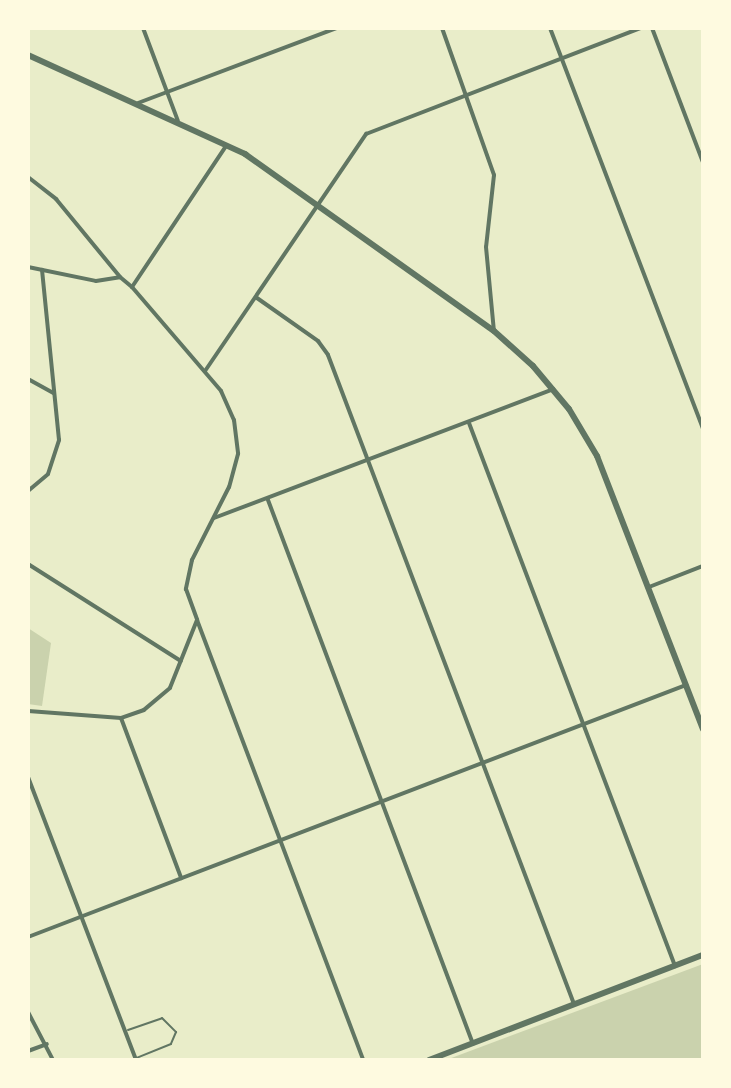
<!DOCTYPE html>
<style>
body{margin:0}
#map{position:relative;width:731px;height:1088px;overflow:hidden;background:#e9edc9;font-family:Signika,sans-serif}
div>[style]{position:absolute}
.green>*{inset:0;background:#cad2ad}
.service>*{height:2px;margin:-1px;padding:0 1px;transform-origin:1px;border-radius:1px;background:#617663}
.minor>*{height:4px;margin:-2px;padding:0 2px;transform-origin:2px;border-radius:2px;background:#617663}
.tertiary>*{height:6px;margin:-3px;padding:0 3px;transform-origin:3px;border-radius:3px;background:#617663}
span{translate:-50% -50%;white-space:nowrap;text-align:center;line-height:1.15;-webkit-text-stroke:8px #fefae0;paint-order:stroke}
.frame{position:absolute;inset:0;border:30px solid #fefae0;pointer-events:none}
</style>
<div id="map">
<div class="green">
<i style="clip-path:polygon(28px 628px,51px 643px,42px 706px,28px 704px)"></i>
<i style="clip-path:polygon(703px 964px,703px 1060px,446px 1060px)"></i>
</div>
<div class="service">
<i style="left:128px;top:1030px;width:36px;rotate:-19deg"></i>
<i style="left:162px;top:1018px;width:20px;rotate:45deg"></i>
<i style="left:176px;top:1032px;width:13px;rotate:113deg"></i>
<i style="left:171px;top:1044px;width:37px;rotate:158deg"></i>
</div>
<div class="minor">
<i style="left:143px;top:28px;width:99px;rotate:69.4deg"></i>
<i style="left:442px;top:28px;width:156px;rotate:70.5deg"></i>
<i style="left:494px;top:175px;width:72px;rotate:96.3deg"></i>
<i style="left:486px;top:247px;width:84px;rotate:84.6deg"></i>
<i style="left:550px;top:28px;width:429px;rotate:69.1deg"></i>
<i style="left:652px;top:28px;width:143px;rotate:69.2deg"></i>
<i style="left:138px;top:103px;width:212px;rotate:-20.7deg"></i>
<i style="left:28px;top:177px;width:36px;rotate:38deg"></i>
<i style="left:56px;top:199px;width:101px;rotate:50.6deg"></i>
<i style="left:28px;top:267px;width:69px;rotate:11.6deg"></i>
<i style="left:96px;top:281px;width:24px;rotate:-9deg"></i>
<i style="left:120px;top:277px;width:16px;rotate:40deg"></i>
<i style="left:132px;top:287px;width:137px;rotate:49.4deg"></i>
<i style="left:221px;top:391px;width:32px;rotate:66deg"></i>
<i style="left:234px;top:420px;width:34px;rotate:83deg"></i>
<i style="left:238px;top:454px;width:34px;rotate:105deg"></i>
<i style="left:229px;top:487px;width:82px;rotate:116.9deg"></i>
<i style="left:192px;top:560px;width:30px;rotate:102deg"></i>
<i style="left:186px;top:589px;width:33px;rotate:70deg"></i>
<i style="left:197px;top:620px;width:73px;rotate:111.7deg"></i>
<i style="left:170px;top:688px;width:34px;rotate:140deg"></i>
<i style="left:144px;top:710px;width:24px;rotate:161deg"></i>
<i style="left:121px;top:718px;width:93px;rotate:-175.7deg"></i>
<i style="left:132px;top:287px;width:169px;rotate:-56.3deg"></i>
<i style="left:257px;top:298px;width:75px;rotate:35.2deg"></i>
<i style="left:318px;top:341px;width:17px;rotate:54deg"></i>
<i style="left:328px;top:355px;width:694px;rotate:69.24deg"></i>
<i style="left:205px;top:371px;width:287px;rotate:-55.8deg"></i>
<i style="left:366px;top:134px;width:294px;rotate:-21.1deg"></i>
<i style="left:28px;top:379px;width:29px;rotate:29deg"></i>
<i style="left:469px;top:423px;width:581px;rotate:69.22deg"></i>
<i style="left:28px;top:491px;width:26px;rotate:-40deg"></i>
<i style="left:48px;top:474px;width:36px;rotate:-72deg"></i>
<i style="left:59px;top:440px;width:171px;rotate:-95.7deg"></i>
<i style="left:268px;top:500px;width:581px;rotate:69.35deg"></i>
<i style="left:214px;top:518px;width:363px;rotate:-20.8deg"></i>
<i style="left:28px;top:564px;width:181px;rotate:32.4deg"></i>
<i style="left:649px;top:587px;width:58px;rotate:-21.3deg"></i>
<i style="left:197px;top:620px;width:470px;rotate:69.3deg"></i>
<i style="left:121px;top:718px;width:171px;rotate:69.4deg"></i>
<i style="left:28px;top:777px;width:303px;rotate:69.1deg"></i>
<i style="left:28px;top:937px;width:705px;rotate:-20.96deg"></i>
<i style="left:28px;top:1012px;width:54px;rotate:62.5deg"></i>
<i style="left:28px;top:1051px;width:20px;rotate:-20deg"></i>
</div>
<div class="tertiary">
<i style="left:28px;top:55px;width:239px;rotate:24.5deg"></i>
<i style="left:245px;top:154px;width:305px;rotate:35.4deg"></i>
<i style="left:494px;top:331px;width:52px;rotate:41.9deg"></i>
<i style="left:533px;top:366px;width:56px;rotate:50.1deg"></i>
<i style="left:569px;top:409px;width:55px;rotate:59.2deg"></i>
<i style="left:597px;top:456px;width:293px;rotate:68.8deg"></i>
<i style="left:429px;top:1060px;width:293px;rotate:-21deg"></i>
</div>
<div class="frame"></div>
</div>
